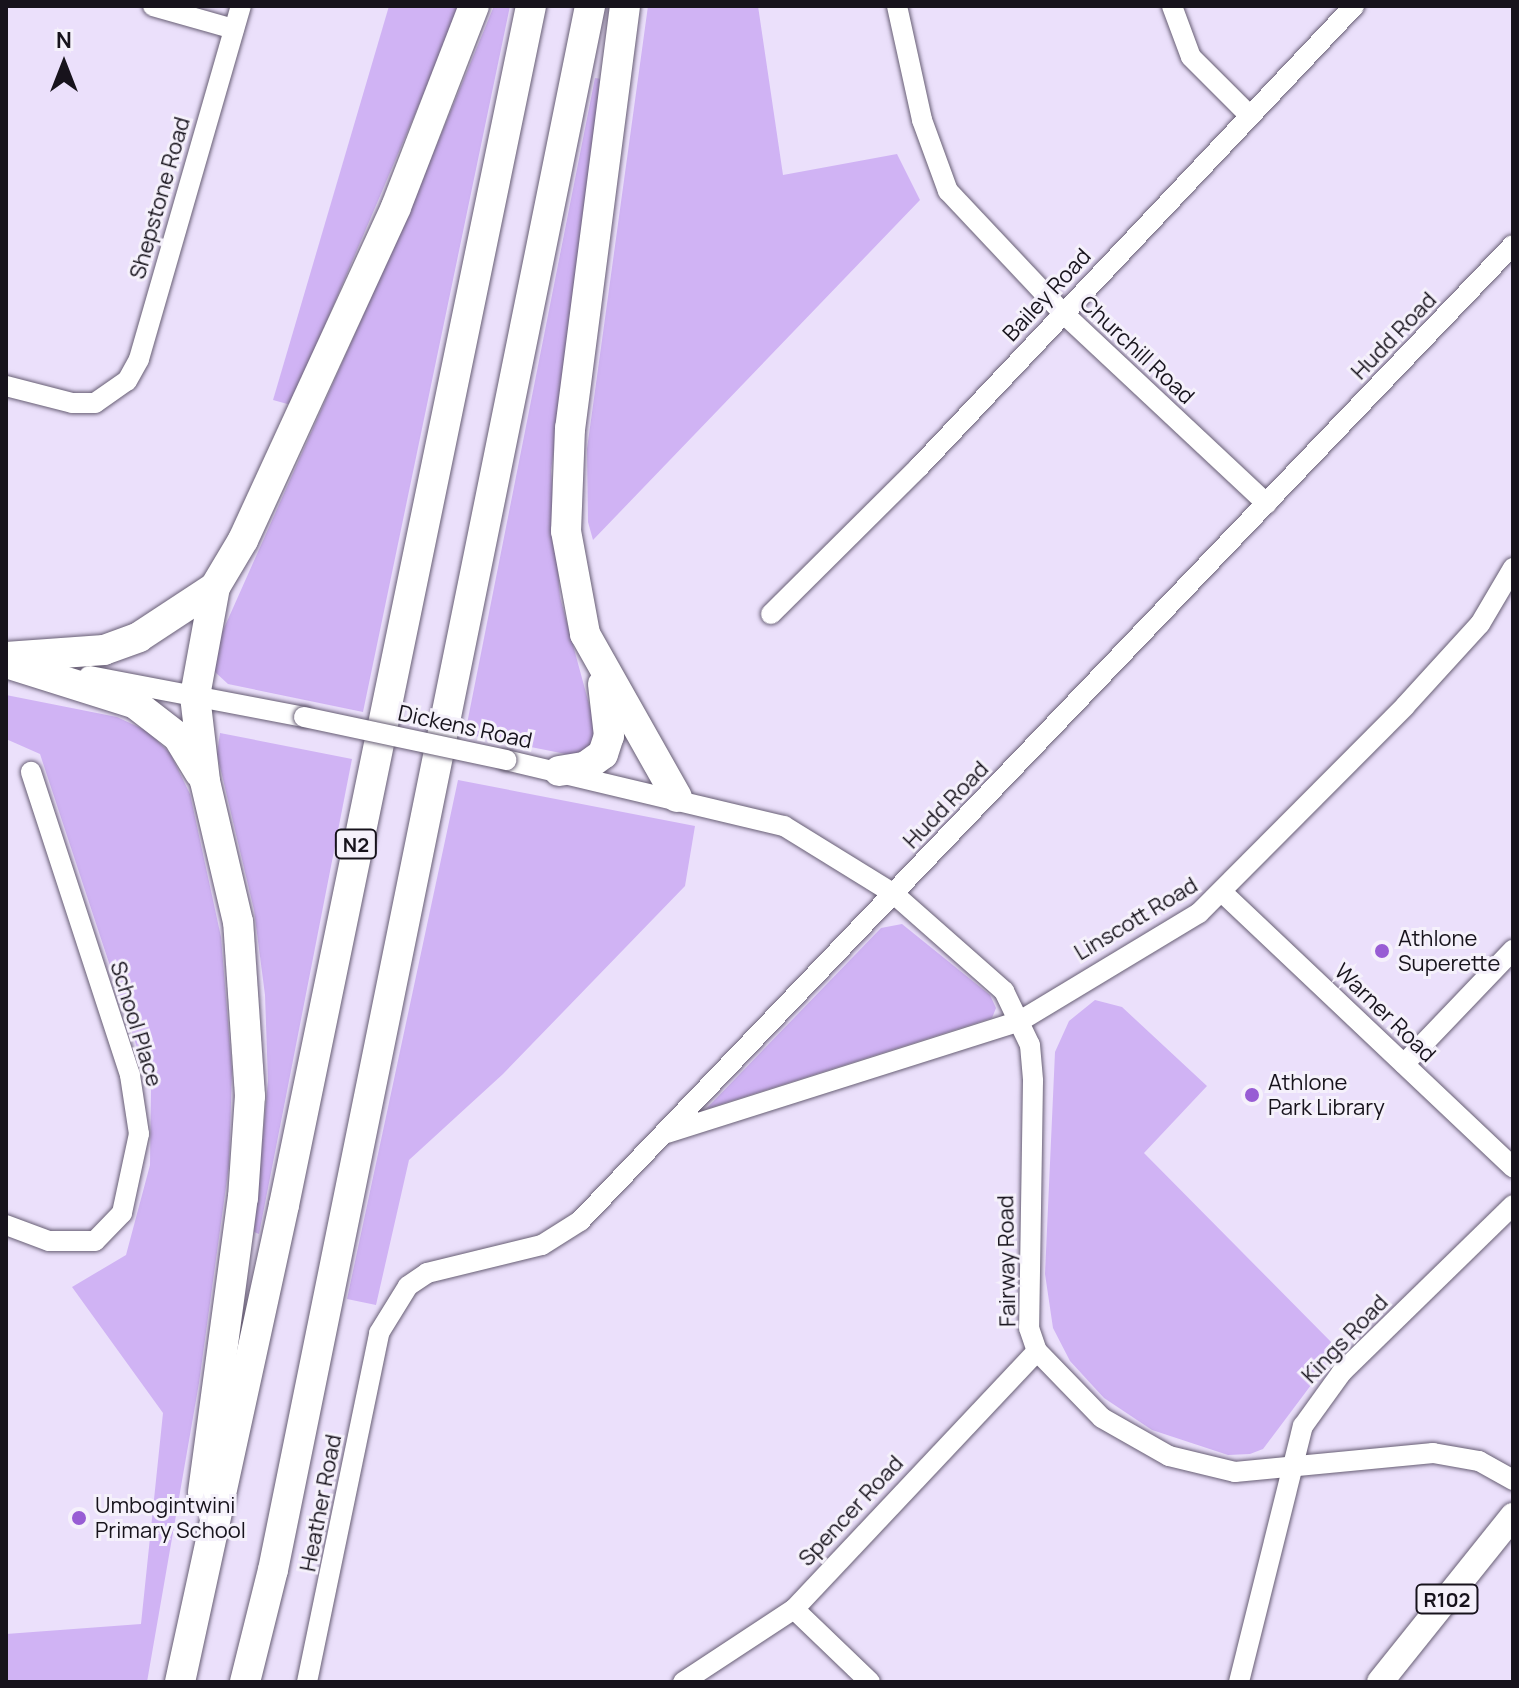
<!DOCTYPE html>
<style>
body{margin:0}
#map{position:relative;width:1519px;height:1688px;overflow:hidden;background:#ebe0fb;font-family:Manrope,sans-serif}
div>[style]{position:absolute}
.green>*{inset:0;background:#d0b3f4}
.roads{filter:drop-shadow(0 0 2px #675e74) drop-shadow(0 0 2px #675e74)}
.minor>*{height:20px;margin:-10px;padding:0 10px;transform-origin:10px;border-radius:10px;background:#fff}
.major>*{height:26px;margin:-13px;padding:0 13px;transform-origin:13px;border-radius:13px;background:#fff}
.highway>*{height:30px;margin:-15px;padding:0 15px;transform-origin:15px;border-radius:15px;background:#fff}
.bridges{filter:drop-shadow(0 0 2px #675e74) drop-shadow(0 0 2px #675e74)}
.minor-bridge>*{height:20px;margin:-10px;padding:0 10px;transform-origin:10px;border-radius:10px;background:#fff}
.dots>*{width:22px;height:22px;translate:-50% -50%;box-sizing:border-box;border:4px solid #f5f1fb;border-radius:50%}
span{translate:-50% -50%;white-space:nowrap;text-align:center;line-height:1.15;-webkit-text-stroke:6px #f5f1fb;paint-order:stroke}
.shield-label span{padding:2px 6px;background:#f5f1fb;border:2px solid;border-radius:6px;-webkit-text-stroke-width:0}
.shield-label{font-size:20px;color:#17131c;font-weight:700}
.street-label{font-size:22px;color:#17131c}
.poi-label{font-size:22px;color:#17131c}
.left{translate:0 -50%;text-align:left}
.frame{position:absolute;inset:0;border:8px solid #17131c;pointer-events:none}
.north{position:absolute;left:24px;top:24px;width:80px;height:80px;-webkit-text-stroke:6px #f5f1fb;paint-order:stroke;rotate:0deg;font-size:22px;font-weight:700;line-height:32px;text-align:center;color:#17131c}
.north::after{content:'';display:block;margin:auto;width:28px;height:36px;background:#17131c;clip-path:polygon(50% 0,100% 100%,50% 72%,0 100%)}
</style>
<div id="map">
<div class="green">
<i style="clip-path:polygon(389px 6px,461px 6px,291px 405px,273px 400px)"></i>
<i style="clip-path:polygon(494px 6px,510px 6px,363px 712px,228px 684px,214px 671px,213px 653px,407px 217px)"></i>
<i style="clip-path:polygon(648px 6px,758px 6px,783px 175px,897px 154px,920px 200px,593px 540px,588px 522px,587px 449px)"></i>
<i style="clip-path:polygon(595px 78px,601px 79px,551px 471px,560px 597px,596px 730px,590px 752px,576px 756px,465px 734px)"></i>
<i style="clip-path:polygon(6px 695px,117px 717px,147px 731px,170px 753px,190px 794px,221px 937px,232px 1071px,229px 1165px,199px 1383px,147px 1682px,6px 1682px,6px 1634px,141px 1624px,163px 1413px,72px 1287px,126px 1255px,150px 1165px,151px 1090px,40px 754px,6px 739px)"></i>
<i style="clip-path:polygon(220px 733px,352px 759px,259px 1234px,254px 1232px,268px 1081px,265px 995px,254px 910px,217px 754px)"></i>
<i style="clip-path:polygon(458px 780px,695px 826px,685px 886px,503px 1074px,409px 1160px,376px 1305px,347px 1299px)"></i>
<i style="clip-path:polygon(902px 924px,990px 995px,996px 1008px,992px 1018px,706px 1109px,881px 928px)"></i>
<i style="clip-path:polygon(1095px 1000px,1122px 1007px,1207px 1086px,1144px 1153px,1338px 1349px,1263px 1449px,1250px 1454px,1228px 1455px,1152px 1430px,1104px 1398px,1070px 1361px,1053px 1328px,1045px 1274px,1055px 1052px,1069px 1021px)"></i>
</div>
<div class="roads">
<div class="minor">
<i style="left:153px;top:6px;width:84px;rotate:15.9deg"></i>
<i style="left:897px;top:6px;width:117px;rotate:77.6deg"></i>
<i style="left:922px;top:120px;width:76px;rotate:69.9deg"></i>
<i style="left:948px;top:191px;width:168px;rotate:46.7deg"></i>
<i style="left:1063px;top:313px;width:279px;rotate:43.1deg"></i>
<i style="left:1172px;top:6px;width:54px;rotate:69.6deg"></i>
<i style="left:1191px;top:57px;width:83px;rotate:45deg"></i>
<i style="left:6px;top:386px;width:68px;rotate:14.4deg"></i>
<i style="left:72px;top:403px;width:23px"></i>
<i style="left:95px;top:403px;width:39px;rotate:-35deg"></i>
<i style="left:127px;top:381px;width:25px;rotate:-61deg"></i>
<i style="left:139px;top:359px;width:367px;rotate:-73.9deg"></i>
<i style="left:771px;top:614px;width:209px;rotate:-44.8deg"></i>
<i style="left:919px;top:467px;width:634px;rotate:-46.66deg"></i>
<i style="left:89px;top:676px;width:219px;rotate:10.8deg"></i>
<i style="left:506px;top:760px;width:286px;rotate:13.4deg"></i>
<i style="left:784px;top:826px;width:129px;rotate:31.7deg"></i>
<i style="left:894px;top:894px;width:147px;rotate:41.4deg"></i>
<i style="left:1004px;top:991px;width:60px;rotate:64.3deg"></i>
<i style="left:1030px;top:1045px;width:36px;rotate:85deg"></i>
<i style="left:1033px;top:1081px;width:247px;rotate:90.9deg"></i>
<i style="left:1029px;top:1328px;width:24px;rotate:71deg"></i>
<i style="left:1037px;top:1351px;width:93px;rotate:45.9deg"></i>
<i style="left:1102px;top:1418px;width:77px;rotate:29.6deg"></i>
<i style="left:1169px;top:1456px;width:68px;rotate:13.6deg"></i>
<i style="left:1235px;top:1472px;width:199px;rotate:-5.5deg"></i>
<i style="left:1433px;top:1453px;width:47px;rotate:9.9deg"></i>
<i style="left:1479px;top:1461px;width:39px;rotate:29deg"></i>
<i style="left:1223px;top:893px;width:399px;rotate:43.4deg"></i>
<i style="left:1404px;top:1064px;width:158px;rotate:-46.3deg"></i>
<i style="left:667px;top:1133px;width:370px;rotate:-17.6deg"></i>
<i style="left:1020px;top:1021px;width:209px;rotate:-31.1deg"></i>
<i style="left:1199px;top:913px;width:292px;rotate:-45.1deg"></i>
<i style="left:1405px;top:706px;width:111px;rotate:-47.6deg"></i>
<i style="left:1480px;top:624px;width:65px;rotate:-59.5deg"></i>
<i style="left:6px;top:1225px;width:46px;rotate:20.4deg"></i>
<i style="left:49px;top:1241px;width:46px"></i>
<i style="left:95px;top:1241px;width:39px;rotate:-46deg"></i>
<i style="left:122px;top:1213px;width:81px;rotate:-77.9deg"></i>
<i style="left:139px;top:1134px;width:60px;rotate:-98.7deg"></i>
<i style="left:130px;top:1075px;width:319px;rotate:-108.1deg"></i>
<i style="left:794px;top:1609px;width:105px;rotate:43.8deg"></i>
<i style="left:307px;top:1682px;width:356px;rotate:-78.3deg"></i>
<i style="left:379px;top:1333px;width:55px;rotate:-58.3deg"></i>
<i style="left:408px;top:1286px;width:23px;rotate:-34deg"></i>
<i style="left:427px;top:1273px;width:118px;rotate:-13.7deg"></i>
<i style="left:542px;top:1245px;width:45px;rotate:-32.3deg"></i>
<i style="left:580px;top:1221px;width:1350px;rotate:-46.29deg"></i>
<i style="left:683px;top:1682px;width:133px;rotate:-33.3deg"></i>
<i style="left:794px;top:1609px;width:354px;rotate:-46.7deg"></i>
<i style="left:1239px;top:1682px;width:264px;rotate:-76deg"></i>
<i style="left:1303px;top:1426px;width:67px;rotate:-54.2deg"></i>
<i style="left:1342px;top:1372px;width:239px;rotate:-44.3deg"></i>
</div>
<div class="major">
<i style="left:1380px;top:1682px;width:213px;rotate:-51.3deg"></i>
</div>
<div class="highway">
<i style="left:625px;top:6px;width:426px;rotate:97.4deg"></i>
<i style="left:570px;top:428px;width:103px;rotate:92.2deg"></i>
<i style="left:566px;top:531px;width:105px;rotate:79.5deg"></i>
<i style="left:585px;top:634px;width:187px;rotate:60.6deg"></i>
<i style="left:6px;top:657px;width:98px;rotate:-4.1deg"></i>
<i style="left:104px;top:650px;width:37px;rotate:-20deg"></i>
<i style="left:139px;top:637px;width:91px;rotate:-33.3deg"></i>
<i style="left:215px;top:587px;width:55px;rotate:-59.2deg"></i>
<i style="left:243px;top:540px;width:366px;rotate:-65.3deg"></i>
<i style="left:396px;top:207px;width:216px;rotate:-68.8deg"></i>
<i style="left:6px;top:663px;width:134px;rotate:17.4deg"></i>
<i style="left:134px;top:703px;width:56px;rotate:37.7deg"></i>
<i style="left:178px;top:737px;width:42px;rotate:58.6deg"></i>
<i style="left:559px;top:771px;width:26px;rotate:-9deg"></i>
<i style="left:585px;top:767px;width:22px;rotate:-36deg"></i>
<i style="left:603px;top:754px;width:19px;rotate:-72deg"></i>
<i style="left:609px;top:736px;width:52px;rotate:-96.6deg"></i>
<i style="left:203px;top:1492px;width:297px;rotate:-82.3deg"></i>
<i style="left:243px;top:1198px;width:102px;rotate:-86.1deg"></i>
<i style="left:250px;top:1096px;width:174px;rotate:-93.9deg"></i>
<i style="left:238px;top:922px;width:145px;rotate:-103.2deg"></i>
<i style="left:205px;top:781px;width:86px;rotate:-96.7deg"></i>
<i style="left:195px;top:696px;width:111px;rotate:-79.6deg"></i>
<i style="left:180px;top:1682px;width:488px;rotate:-77.7deg"></i>
<i style="left:284px;top:1205px;width:1224px;rotate:-78.36deg"></i>
<i style="left:245px;top:1682px;width:115px;rotate:-76deg"></i>
<i style="left:273px;top:1570px;width:1596px;rotate:-78.54deg"></i>
</div>
</div>
<div class="bridges">
<div class="minor-bridge">
<i style="left:304px;top:717px;width:207px;rotate:12deg"></i>
</div>
</div>
<div class="dots">
<i style="left:1382px;top:951px;background:#985dd4"></i>
<i style="left:1252px;top:1095px;background:#985dd4"></i>
<i style="left:79px;top:1518px;background:#985dd4"></i>
</div>
<div class="shield-label">
<span style="left:356px;top:844px">N2</span>
<span style="left:1447px;top:1599px">R102</span>
</div>
<div class="street-label">
<span style="left:160px;top:198px;rotate:-74deg">Shepstone Road</span>
<span style="left:1047px;top:295px;rotate:-47deg">Bailey Road</span>
<span style="left:1394px;top:336px;rotate:-46deg">Hudd Road</span>
<span style="left:1137px;top:350px;rotate:43deg">Churchill Road</span>
<span style="left:465px;top:727px;rotate:12deg">Dickens Road</span>
<span style="left:946px;top:805px;rotate:-46deg">Hudd Road</span>
<span style="left:1136px;top:919px;rotate:-31deg">Linscott Road</span>
<span style="left:1385px;top:1013px;rotate:44deg">Warner Road</span>
<span style="left:136px;top:1024px;rotate:73deg">School Place</span>
<span style="left:1007px;top:1261px;rotate:-91deg">Fairway Road</span>
<span style="left:1345px;top:1339px;rotate:-46deg">Kings Road</span>
<span style="left:321px;top:1503px;rotate:-79deg">Heather Road</span>
<span style="left:851px;top:1511px;rotate:-47deg">Spencer Road</span>
</div>
<div class="poi-label">
<span class="left" style="left:1398px;top:951px">Athlone<br>Superette</span>
<span class="left" style="left:1268px;top:1095px">Athlone<br>Park Library</span>
<span class="left" style="left:95px;top:1518px">Umbogintwini<br>Primary School</span>
</div>
<div class="frame"></div>
<div class="north">N</div>
</div>
